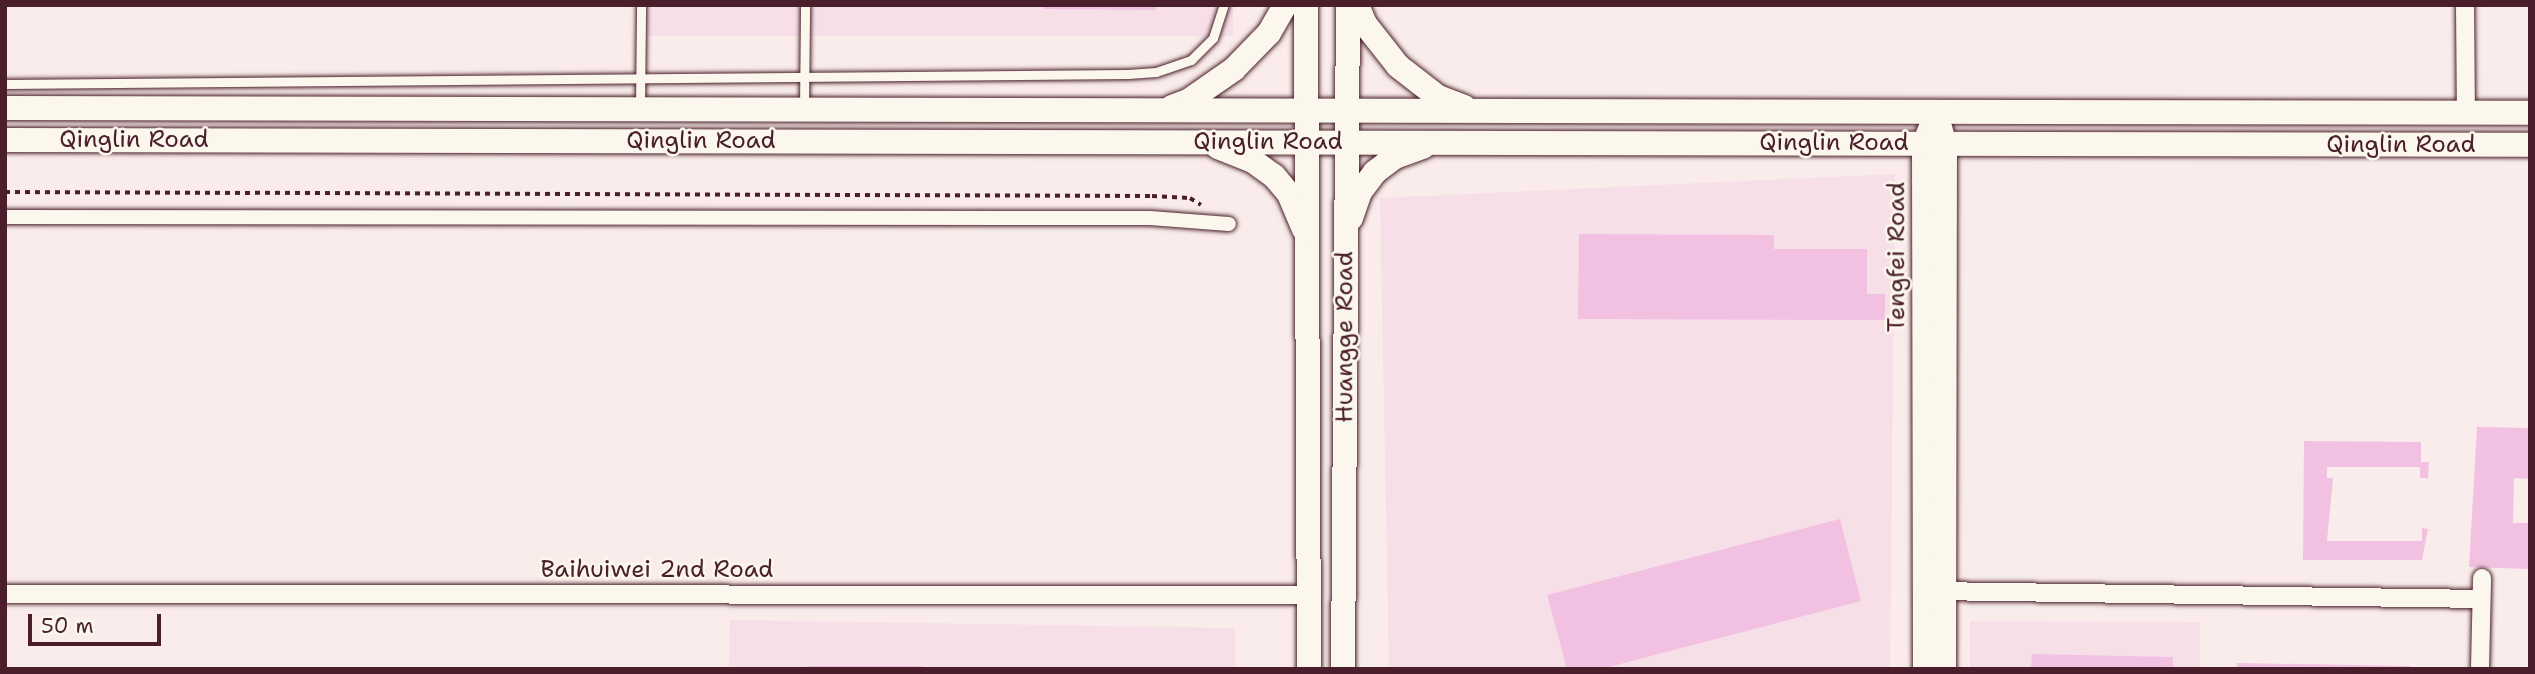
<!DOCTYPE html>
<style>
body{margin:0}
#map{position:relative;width:2535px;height:674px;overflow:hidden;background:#f9ecea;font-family:"Shantell Sans",sans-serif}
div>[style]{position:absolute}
.built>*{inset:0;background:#f7dfe8}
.building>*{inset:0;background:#f2c1e2}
.path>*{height:3.5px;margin-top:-1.75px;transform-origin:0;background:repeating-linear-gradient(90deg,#4a1f2b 0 5px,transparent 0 10px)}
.roads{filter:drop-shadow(0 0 2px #4a1f2b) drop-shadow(0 0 2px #4a1f2b)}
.service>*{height:9px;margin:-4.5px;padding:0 4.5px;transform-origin:4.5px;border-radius:4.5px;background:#fbf7ec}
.pedestrian>*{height:14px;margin:-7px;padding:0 7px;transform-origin:7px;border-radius:7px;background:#fbf7ec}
.minor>*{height:18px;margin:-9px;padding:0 9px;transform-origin:9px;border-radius:9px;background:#fbf7ec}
.tertiary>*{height:23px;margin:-11.5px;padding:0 11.5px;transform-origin:11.5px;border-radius:11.5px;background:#fbf7ec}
.secondary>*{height:24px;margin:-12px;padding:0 12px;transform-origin:12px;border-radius:12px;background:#fbf7ec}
span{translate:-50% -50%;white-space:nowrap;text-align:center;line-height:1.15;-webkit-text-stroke:5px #fbf7ec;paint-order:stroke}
.street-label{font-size:24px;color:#4a1f2b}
.frame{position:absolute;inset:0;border:7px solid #4a1f2b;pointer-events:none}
.scale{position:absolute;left:28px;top:614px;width:133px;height:32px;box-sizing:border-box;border:4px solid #4a1f2b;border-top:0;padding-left:9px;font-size:21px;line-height:24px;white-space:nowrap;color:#4a1f2b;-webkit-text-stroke:5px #fbf7ec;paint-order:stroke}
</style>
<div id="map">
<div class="built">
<i style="clip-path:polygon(647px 5px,1233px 5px,1233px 36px,648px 36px)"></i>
<i style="clip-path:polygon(1895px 174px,1890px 669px,1389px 669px,1380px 198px)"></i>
<i style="clip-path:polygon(730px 620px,1235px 628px,1235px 669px,729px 669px)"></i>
<i style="clip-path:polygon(1970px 621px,2200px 622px,2200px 669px,1970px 669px)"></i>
</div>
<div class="building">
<i style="clip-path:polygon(1044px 5px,1156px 5px,1156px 10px,1044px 9px)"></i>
<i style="clip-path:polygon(1579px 234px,1774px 235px,1774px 249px,1867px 249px,1867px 294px,1885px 294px,1885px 320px,1578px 319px)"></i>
<i style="clip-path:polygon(2477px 427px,2530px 428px,2530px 479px,2514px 478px,2513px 523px,2530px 523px,2530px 569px,2469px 567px)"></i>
<i style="clip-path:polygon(2304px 441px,2421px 442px,2421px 462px,2429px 462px,2428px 478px,2420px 478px,2420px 467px,2327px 467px,2327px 478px,2333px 478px,2327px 541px,2422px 541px,2422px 528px,2428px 529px,2422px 560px,2303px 560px)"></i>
<i style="clip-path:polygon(1840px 519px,1861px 601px,1601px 669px,1567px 669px,1547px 595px)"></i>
<i style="clip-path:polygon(2032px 654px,2173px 657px,2173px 669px,2031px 669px)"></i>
<i style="clip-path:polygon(2237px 663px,2410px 666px,2410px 669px,2237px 669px)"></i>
<i style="clip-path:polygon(807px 666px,922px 666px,922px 669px,805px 669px)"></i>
</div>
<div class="path">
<i style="left:5px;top:192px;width:1147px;rotate:0.2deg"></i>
<i style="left:1152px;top:196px;width:38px;rotate:3deg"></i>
<i style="left:1190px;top:198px;width:13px;rotate:32deg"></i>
</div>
<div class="roads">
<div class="service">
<i style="left:5px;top:84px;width:1123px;rotate:-0.51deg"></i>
<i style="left:1128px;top:74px;width:28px;rotate:-4deg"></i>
<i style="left:1156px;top:72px;width:37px;rotate:-19deg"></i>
<i style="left:1191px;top:60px;width:31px;rotate:-45deg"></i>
<i style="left:1213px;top:38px;width:35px;rotate:-72deg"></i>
<i style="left:640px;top:108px;width:103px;rotate:-89.4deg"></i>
<i style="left:804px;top:108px;width:103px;rotate:-89.4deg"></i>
</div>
<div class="pedestrian">
<i style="left:5px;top:217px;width:1145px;rotate:0.05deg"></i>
<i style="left:1150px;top:218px;width:79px;rotate:4.3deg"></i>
</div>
<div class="minor">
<i style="left:2465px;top:5px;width:108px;rotate:89.5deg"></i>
<i style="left:1932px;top:591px;width:549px;rotate:0.83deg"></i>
<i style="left:5px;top:594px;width:1304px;rotate:0.04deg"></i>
<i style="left:2480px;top:669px;width:91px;rotate:-88.7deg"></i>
</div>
<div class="tertiary">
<i style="left:1940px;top:127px;width:18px;rotate:74deg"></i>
<i style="left:1945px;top:144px;width:525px;rotate:90.11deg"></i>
<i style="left:1924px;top:669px;width:525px;rotate:-90.11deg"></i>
<i style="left:1923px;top:144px;width:34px;rotate:-69deg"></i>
</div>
<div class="secondary">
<i style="left:1306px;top:5px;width:664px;rotate:89.74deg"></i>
<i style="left:1357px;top:5px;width:21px;rotate:67deg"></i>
<i style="left:1365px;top:24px;width:53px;rotate:51.8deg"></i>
<i style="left:1398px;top:66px;width:51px;rotate:37.8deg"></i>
<i style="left:1438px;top:97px;width:28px;rotate:21deg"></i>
<i style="left:1172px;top:107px;width:17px;rotate:-21deg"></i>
<i style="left:1188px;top:101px;width:56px;rotate:-34.8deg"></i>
<i style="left:1234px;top:69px;width:50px;rotate:-45.8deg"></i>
<i style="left:1269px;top:33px;width:32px;rotate:-60deg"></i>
<i style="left:5px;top:108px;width:2525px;rotate:0.11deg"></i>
<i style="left:5px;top:140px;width:2525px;rotate:0.11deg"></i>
<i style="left:1218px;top:147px;width:38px;rotate:22deg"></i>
<i style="left:1253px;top:161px;width:26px;rotate:36deg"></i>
<i style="left:1274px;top:176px;width:23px;rotate:50deg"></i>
<i style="left:1289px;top:194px;width:38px;rotate:67deg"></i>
<i style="left:1351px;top:218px;width:28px;rotate:-71deg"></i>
<i style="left:1360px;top:192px;width:25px;rotate:-53deg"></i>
<i style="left:1375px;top:172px;width:25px;rotate:-37deg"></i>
<i style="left:1395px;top:157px;width:30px;rotate:-20deg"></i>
<i style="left:1343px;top:669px;width:664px;rotate:-89.57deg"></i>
</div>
</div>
<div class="street-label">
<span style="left:134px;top:140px">Qinglin Road</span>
<span style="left:701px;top:141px">Qinglin Road</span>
<span style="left:1268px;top:142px">Qinglin Road</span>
<span style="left:1834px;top:143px">Qinglin Road</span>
<span style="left:2401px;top:145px">Qinglin Road</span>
<span style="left:1897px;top:257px;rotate:-90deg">Tengfei Road</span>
<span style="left:1345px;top:337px;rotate:-90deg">Huangge Road</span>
<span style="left:657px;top:570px">Baihuiwei 2nd Road</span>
</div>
<div class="frame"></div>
<div class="scale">50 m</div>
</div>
